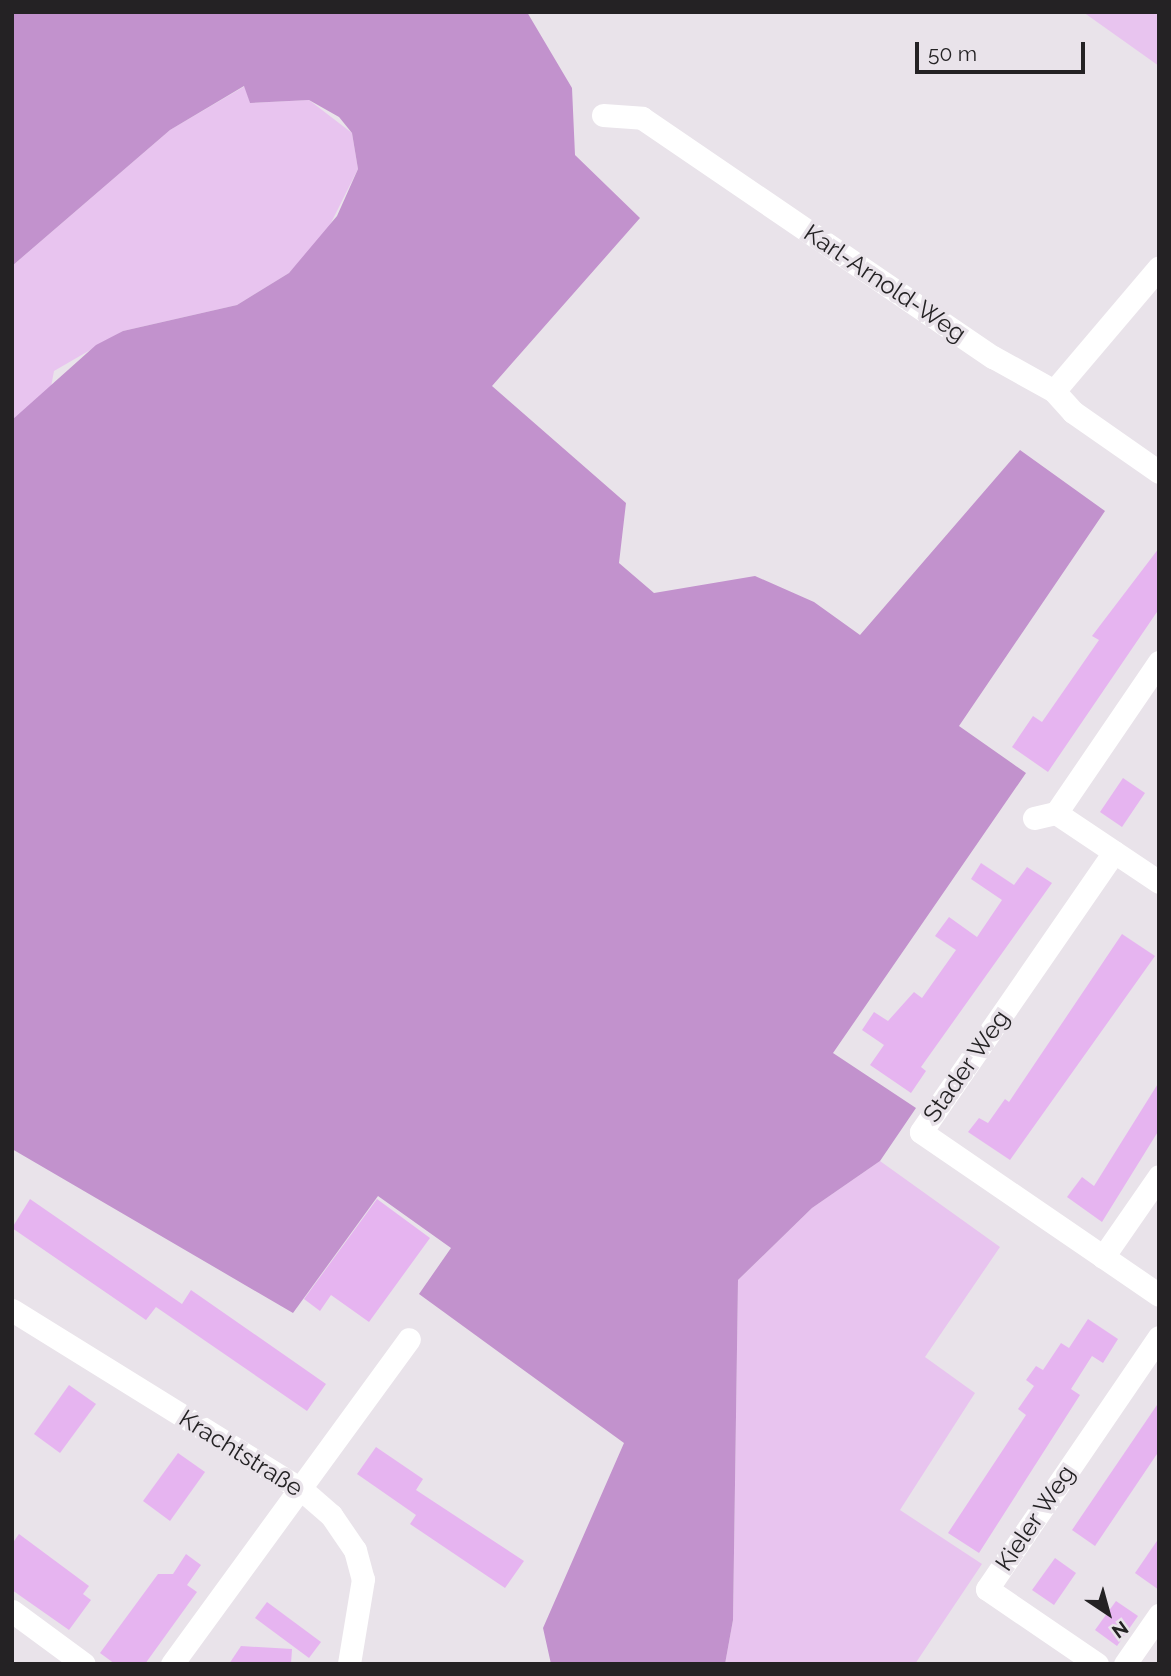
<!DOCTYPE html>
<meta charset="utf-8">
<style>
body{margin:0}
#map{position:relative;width:1171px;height:1676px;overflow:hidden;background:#e9e3ea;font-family:Raleway,sans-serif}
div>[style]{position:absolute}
.green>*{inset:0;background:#e8c4ef}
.forest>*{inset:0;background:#c292cd}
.building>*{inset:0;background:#e6b4f0}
.street>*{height:23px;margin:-11.5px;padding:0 11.5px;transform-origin:11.5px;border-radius:11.5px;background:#fff}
span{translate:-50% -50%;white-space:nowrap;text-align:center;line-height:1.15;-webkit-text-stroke:7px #e9e3ea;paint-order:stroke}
.street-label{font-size:24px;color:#242224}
.frame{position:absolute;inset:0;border:14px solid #242224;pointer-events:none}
.north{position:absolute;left:1073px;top:1578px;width:70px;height:70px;-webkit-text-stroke:5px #e9e3ea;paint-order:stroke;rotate:144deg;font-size:19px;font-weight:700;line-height:28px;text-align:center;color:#242224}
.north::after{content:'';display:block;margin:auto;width:24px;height:32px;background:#242224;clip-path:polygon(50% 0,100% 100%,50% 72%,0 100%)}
.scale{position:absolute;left:915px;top:42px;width:170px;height:32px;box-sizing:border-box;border:4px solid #242224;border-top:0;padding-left:9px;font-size:21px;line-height:24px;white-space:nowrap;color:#242224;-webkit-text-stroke:5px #e9e3ea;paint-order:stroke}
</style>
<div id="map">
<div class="green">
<i style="clip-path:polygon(1083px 12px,1159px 12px,1159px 66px)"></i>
<i style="clip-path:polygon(245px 86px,250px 103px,309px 100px,352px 133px,358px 169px,326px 233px,289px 273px,237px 305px,123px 331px,54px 371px,51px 387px,12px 424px,12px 266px,170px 130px)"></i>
<i style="clip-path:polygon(880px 1161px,1000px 1247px,925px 1357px,975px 1393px,900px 1510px,982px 1564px,915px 1664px,725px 1664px,733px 1620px,738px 1280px,812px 1208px)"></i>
</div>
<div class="forest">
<i style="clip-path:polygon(12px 12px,527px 12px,572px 88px,575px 155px,640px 218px,492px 386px,626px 503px,619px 563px,654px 593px,755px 576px,814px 602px,860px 635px,1020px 450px,1105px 511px,959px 726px,1026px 773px,833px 1053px,916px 1108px,880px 1161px,812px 1208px,738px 1280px,733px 1620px,725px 1664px,551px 1664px,543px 1628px,624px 1443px,419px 1294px,451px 1248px,378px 1196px,293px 1313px,12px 1149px,12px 420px,96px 345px,123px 331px,237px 305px,289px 273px,337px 216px,358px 169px,352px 133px,339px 117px,309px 100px,250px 103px,244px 86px,170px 130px,12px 266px)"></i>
</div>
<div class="building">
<i style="clip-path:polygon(1159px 548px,1159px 609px,1048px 772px,1012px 747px,1033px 716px,1042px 722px,1099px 640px,1092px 636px)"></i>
<i style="clip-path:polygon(1123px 778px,1145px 793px,1122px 827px,1100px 812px)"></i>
<i style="clip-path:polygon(981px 863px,1014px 885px,1027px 867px,1052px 883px,921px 1067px,926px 1071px,911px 1093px,870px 1065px,884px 1045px,862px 1030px,874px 1012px,888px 1021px,914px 992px,922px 998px,956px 950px,935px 936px,949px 917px,977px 937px,1002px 900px,971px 879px)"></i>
<i style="clip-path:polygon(1122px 934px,1155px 956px,1010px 1160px,968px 1132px,979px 1118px,988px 1123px,1005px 1099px,1009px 1102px)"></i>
<i style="clip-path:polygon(1159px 1082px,1159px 1130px,1102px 1222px,1067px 1197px,1082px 1177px,1094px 1186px)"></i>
<i style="clip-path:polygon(30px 1199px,182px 1304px,191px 1290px,326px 1384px,307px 1411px,156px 1307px,146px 1320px,12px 1228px)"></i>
<i style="clip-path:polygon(377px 1199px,430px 1238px,369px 1322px,331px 1295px,320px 1311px,304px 1299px)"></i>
<i style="clip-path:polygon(1088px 1319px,1118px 1339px,1103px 1363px,1092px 1356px,1071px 1389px,1080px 1395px,979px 1553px,948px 1533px,1026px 1415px,1018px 1409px,1034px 1386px,1026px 1380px,1036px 1366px,1043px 1370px,1061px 1343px,1069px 1348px)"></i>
<i style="clip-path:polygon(69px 1385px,96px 1404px,60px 1453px,34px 1434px)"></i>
<i style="clip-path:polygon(1159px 1402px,1159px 1451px,1095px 1546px,1072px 1530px)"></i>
<i style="clip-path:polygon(376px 1447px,423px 1479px,416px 1490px,524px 1561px,505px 1588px,410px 1524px,416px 1515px,357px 1474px)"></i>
<i style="clip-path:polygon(178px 1453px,205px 1472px,170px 1521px,143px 1501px)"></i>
<i style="clip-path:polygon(19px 1534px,89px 1586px,83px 1594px,91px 1600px,69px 1630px,12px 1590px,12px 1544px)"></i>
<i style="clip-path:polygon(1159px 1538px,1159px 1590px,1135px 1573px)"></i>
<i style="clip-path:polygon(186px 1554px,201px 1565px,187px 1585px,197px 1592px,145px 1664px,115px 1664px,100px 1653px,158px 1574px,173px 1574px)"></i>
<i style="clip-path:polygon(1055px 1558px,1076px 1573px,1054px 1605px,1032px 1590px)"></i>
<i style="clip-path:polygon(1116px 1601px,1138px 1616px,1117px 1646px,1095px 1630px)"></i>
<i style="clip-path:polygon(267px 1602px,321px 1642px,309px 1658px,255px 1618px)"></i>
<i style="clip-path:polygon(241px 1646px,292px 1649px,291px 1664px,229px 1664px)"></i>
</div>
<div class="street">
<i style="left:603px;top:115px;width:39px;rotate:4deg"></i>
<i style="left:642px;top:118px;width:425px;rotate:34.3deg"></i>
<i style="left:993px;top:357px;width:70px;rotate:29.1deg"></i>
<i style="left:1054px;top:391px;width:28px;rotate:48deg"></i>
<i style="left:1073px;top:412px;width:105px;rotate:34.9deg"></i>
<i style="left:1054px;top:391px;width:162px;rotate:-49.7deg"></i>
<i style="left:1056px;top:813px;width:124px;rotate:33.8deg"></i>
<i style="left:1034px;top:818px;width:23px;rotate:-13deg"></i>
<i style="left:1056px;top:813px;width:183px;rotate:-55.7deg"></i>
<i style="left:1114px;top:852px;width:340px;rotate:124.6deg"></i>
<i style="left:921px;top:1132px;width:288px;rotate:34.4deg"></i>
<i style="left:1103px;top:1257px;width:98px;rotate:-55.3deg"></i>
<i style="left:12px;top:1310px;width:340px;rotate:31.8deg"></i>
<i style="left:301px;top:1489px;width:40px;rotate:41deg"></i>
<i style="left:331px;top:1515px;width:42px;rotate:55.6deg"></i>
<i style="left:355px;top:1550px;width:30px;rotate:75deg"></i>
<i style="left:363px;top:1579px;width:86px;rotate:99.4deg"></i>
<i style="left:12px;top:1611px;width:89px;rotate:36.4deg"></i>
<i style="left:172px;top:1664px;width:402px;rotate:-53.9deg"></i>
<i style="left:1097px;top:1664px;width:133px;rotate:-145.7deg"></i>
<i style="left:987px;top:1589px;width:305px;rotate:-55.7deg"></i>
<i style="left:1125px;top:1664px;width:60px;rotate:-55.2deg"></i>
</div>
<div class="street-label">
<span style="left:885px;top:283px;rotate:34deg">Karl-Arnold-Weg</span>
<span style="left:966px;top:1066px;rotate:-55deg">Stader Weg</span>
<span style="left:241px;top:1453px;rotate:32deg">Krachtstraße</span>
<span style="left:1035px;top:1518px;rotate:-56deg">Kieler Weg</span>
</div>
<div class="frame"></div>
<div class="north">N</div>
<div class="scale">50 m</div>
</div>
